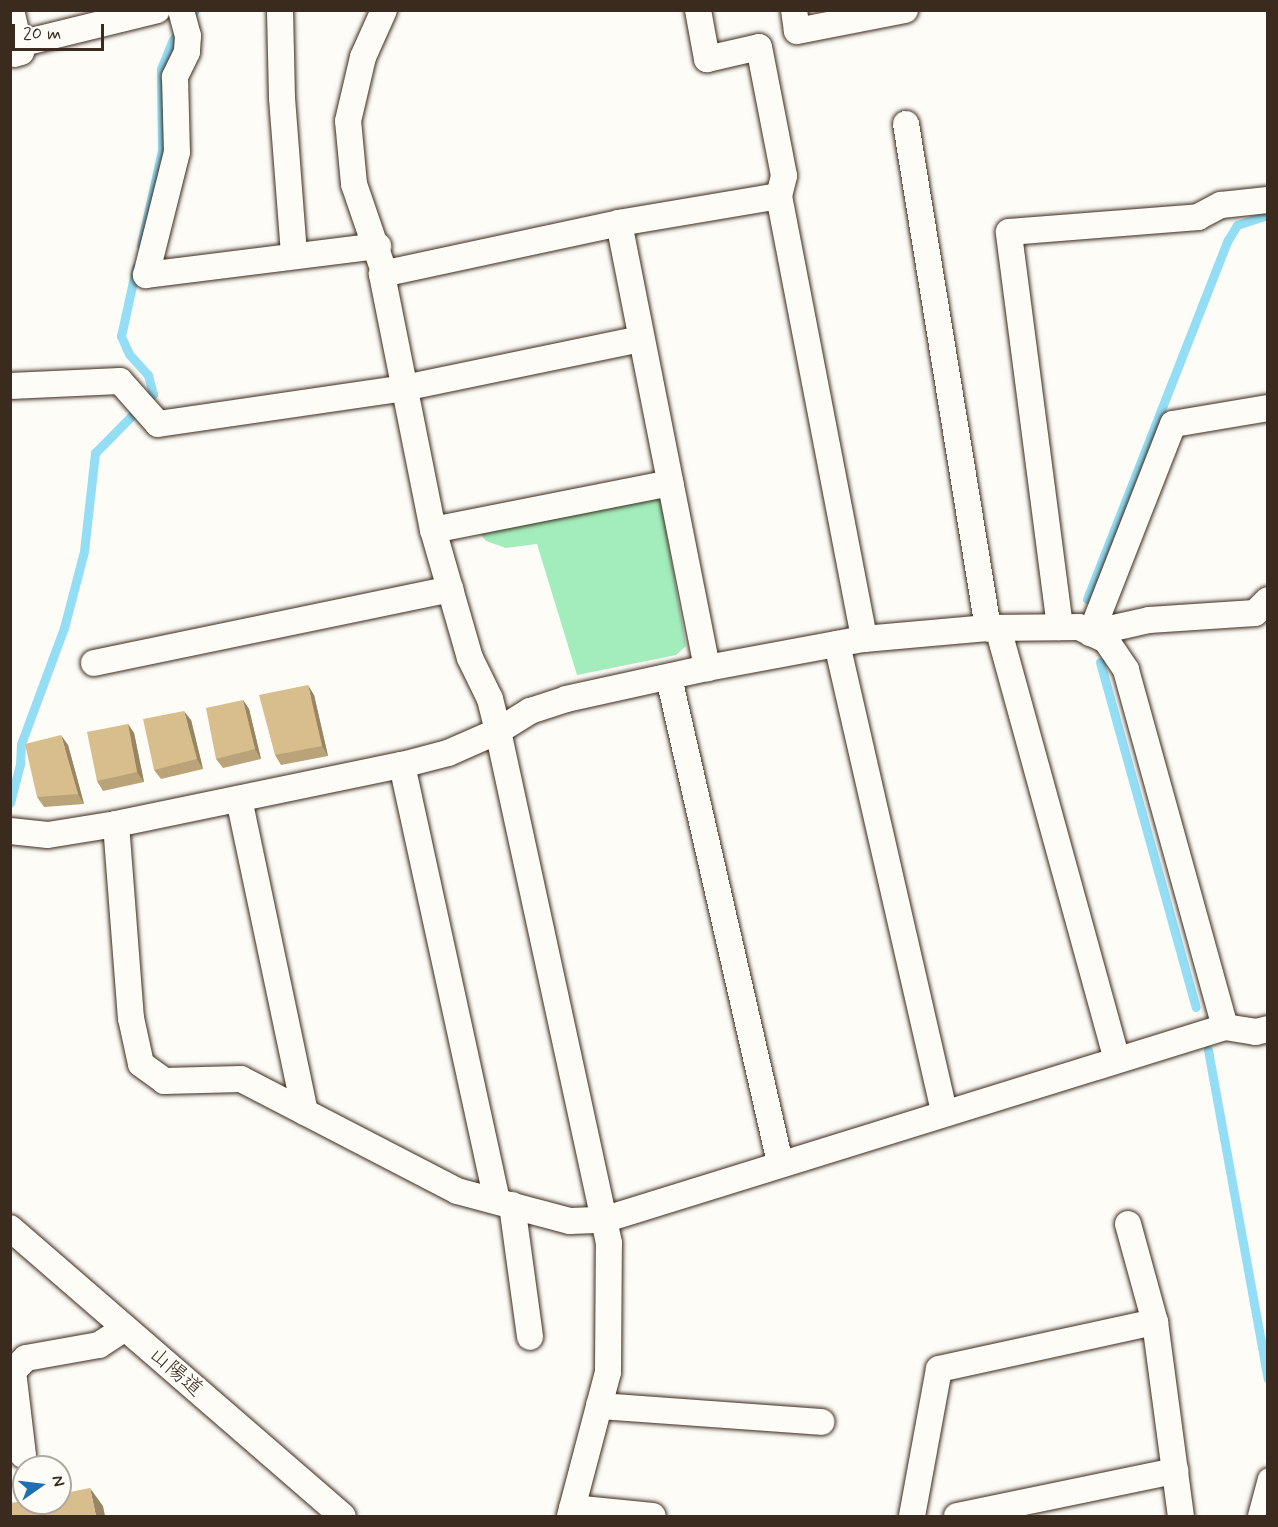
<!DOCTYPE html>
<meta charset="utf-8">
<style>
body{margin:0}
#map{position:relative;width:1278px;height:1527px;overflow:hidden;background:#fdfcf7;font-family:Mynerve,"Klee One",sans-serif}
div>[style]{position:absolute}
.green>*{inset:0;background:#a3edbc}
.stream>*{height:9px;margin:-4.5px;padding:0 4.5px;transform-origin:4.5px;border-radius:4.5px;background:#94def5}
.roads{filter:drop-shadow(0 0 2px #3b2a1e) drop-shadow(0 0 2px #3b2a1e)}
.pedestrian>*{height:20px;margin:-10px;padding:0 10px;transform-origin:10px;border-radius:10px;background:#fdfcf7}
.minor>*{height:26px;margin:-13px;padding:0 13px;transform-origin:13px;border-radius:13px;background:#fdfcf7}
.wall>*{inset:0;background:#baa379}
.shaded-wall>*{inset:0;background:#978563}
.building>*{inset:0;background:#d8be8d}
span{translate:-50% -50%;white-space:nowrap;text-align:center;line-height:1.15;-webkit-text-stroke:5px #fdfcf7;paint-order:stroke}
.street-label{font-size:21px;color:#3b2a1e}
.frame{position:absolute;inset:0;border:12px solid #3b2a1e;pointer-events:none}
.north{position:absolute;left:12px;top:1455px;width:60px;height:60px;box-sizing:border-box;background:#fdfcf7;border:2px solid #afa8a0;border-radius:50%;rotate:76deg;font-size:16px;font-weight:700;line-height:24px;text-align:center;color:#3b2a1e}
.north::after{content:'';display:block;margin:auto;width:21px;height:27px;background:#1f6fb2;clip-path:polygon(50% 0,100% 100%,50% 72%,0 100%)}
.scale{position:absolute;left:12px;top:24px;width:92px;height:27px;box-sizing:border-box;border:3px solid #3b2a1e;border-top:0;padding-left:8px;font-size:18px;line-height:21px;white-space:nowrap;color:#3b2a1e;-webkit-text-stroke:4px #fdfcf7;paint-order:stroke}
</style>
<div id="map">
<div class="green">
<i style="clip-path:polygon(660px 494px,686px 646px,676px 655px,577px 675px,537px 544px,506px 548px,486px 541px,478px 531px)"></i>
</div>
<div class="stream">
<i style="left:141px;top:245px;width:97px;rotate:-77.5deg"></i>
<i style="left:162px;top:150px;width:81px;rotate:-90.7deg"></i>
<i style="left:161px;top:69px;width:31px;rotate:-68deg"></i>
<i style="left:173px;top:40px;width:37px;rotate:-54deg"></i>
<i style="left:1087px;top:599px;width:386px;rotate:-68.6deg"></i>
<i style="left:1228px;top:240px;width:17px;rotate:-59deg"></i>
<i style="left:1237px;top:225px;width:33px;rotate:-18deg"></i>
<i style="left:1100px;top:662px;width:358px;rotate:74.5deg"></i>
<i style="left:10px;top:803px;width:40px;rotate:-75.6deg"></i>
<i style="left:20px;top:764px;width:20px;rotate:-87deg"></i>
<i style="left:21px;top:744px;width:124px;rotate:-69.7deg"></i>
<i style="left:64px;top:628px;width:80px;rotate:-75.4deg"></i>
<i style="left:84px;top:551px;width:99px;rotate:-83.6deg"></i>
<i style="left:95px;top:453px;width:83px;rotate:-45.5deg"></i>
<i style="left:153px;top:394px;width:20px;rotate:-105deg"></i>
<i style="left:148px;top:375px;width:28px;rotate:-132deg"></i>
<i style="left:129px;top:354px;width:20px;rotate:-114deg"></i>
<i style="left:121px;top:336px;width:70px;rotate:-77.6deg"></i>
<i style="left:1208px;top:1050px;width:334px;rotate:79.7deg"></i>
</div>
<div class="roads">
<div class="pedestrian">
<i style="left:1258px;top:1516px;width:39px;rotate:-75deg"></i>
</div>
<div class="minor">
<i style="left:11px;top:10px;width:43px;rotate:76.6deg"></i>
<i style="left:21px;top:52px;width:7px;rotate:164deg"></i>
<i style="left:181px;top:10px;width:27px;rotate:75deg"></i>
<i style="left:188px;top:36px;width:16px;rotate:94deg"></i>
<i style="left:187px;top:52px;width:28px;rotate:116deg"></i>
<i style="left:175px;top:77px;width:75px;rotate:88.5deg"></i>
<i style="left:177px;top:152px;width:127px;rotate:104.1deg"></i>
<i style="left:146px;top:275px;width:234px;rotate:-7.1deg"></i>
<i style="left:280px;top:10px;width:88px;rotate:88.7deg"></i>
<i style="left:282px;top:98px;width:157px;rotate:85.6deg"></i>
<i style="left:698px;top:10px;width:50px;rotate:79.6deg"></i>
<i style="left:707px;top:59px;width:53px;rotate:-13deg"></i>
<i style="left:759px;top:47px;width:131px;rotate:79deg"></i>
<i style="left:784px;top:176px;width:21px;rotate:104deg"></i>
<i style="left:794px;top:10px;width:21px;rotate:82deg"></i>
<i style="left:797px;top:31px;width:110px;rotate:-11deg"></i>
<i style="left:19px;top:44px;width:142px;rotate:-13.8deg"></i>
<i style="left:906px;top:124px;width:511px;rotate:80.76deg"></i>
<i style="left:619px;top:223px;width:454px;rotate:78.8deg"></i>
<i style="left:381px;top:263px;width:83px;rotate:-108.9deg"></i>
<i style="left:354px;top:184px;width:63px;rotate:-95.4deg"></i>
<i style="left:348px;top:121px;width:66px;rotate:-76.8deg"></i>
<i style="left:363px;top:57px;width:51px;rotate:-65.9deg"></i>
<i style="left:10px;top:386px;width:110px;rotate:-2.6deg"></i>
<i style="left:120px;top:381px;width:57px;rotate:48.5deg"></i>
<i style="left:158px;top:424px;width:249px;rotate:-8.3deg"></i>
<i style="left:404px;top:388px;width:241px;rotate:-11.7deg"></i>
<i style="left:1268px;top:408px;width:96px;rotate:170.4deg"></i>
<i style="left:1173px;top:424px;width:225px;rotate:111.4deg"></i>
<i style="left:1091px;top:633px;width:59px;rotate:-12.6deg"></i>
<i style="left:1149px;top:620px;width:106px;rotate:-3.8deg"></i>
<i style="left:1255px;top:613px;width:18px;rotate:-45deg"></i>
<i style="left:433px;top:530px;width:242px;rotate:-11.2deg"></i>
<i style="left:1060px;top:627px;width:398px;rotate:-97.4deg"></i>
<i style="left:1009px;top:232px;width:190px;rotate:-4.5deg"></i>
<i style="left:1198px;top:217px;width:26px;rotate:-28deg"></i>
<i style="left:1221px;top:205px;width:47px;rotate:-6.1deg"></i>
<i style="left:998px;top:628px;width:448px;rotate:74.6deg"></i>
<i style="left:837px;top:644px;width:481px;rotate:77.1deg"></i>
<i style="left:94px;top:663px;width:364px;rotate:-11.7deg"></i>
<i style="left:669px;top:678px;width:498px;rotate:77.1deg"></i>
<i style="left:402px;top:765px;width:446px;rotate:77.7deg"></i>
<i style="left:239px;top:799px;width:320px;rotate:78.1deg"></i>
<i style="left:116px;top:824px;width:195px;rotate:85.6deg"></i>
<i style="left:131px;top:1018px;width:47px;rotate:77.7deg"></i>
<i style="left:141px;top:1064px;width:29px;rotate:36deg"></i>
<i style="left:164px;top:1081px;width:77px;rotate:-1.5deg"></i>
<i style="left:241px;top:1079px;width:243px;rotate:27.4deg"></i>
<i style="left:457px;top:1191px;width:117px;rotate:14.9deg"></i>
<i style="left:570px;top:1221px;width:33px;rotate:-2deg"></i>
<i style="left:603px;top:1220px;width:651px;rotate:-17.24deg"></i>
<i style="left:1225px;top:1027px;width:31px;rotate:9deg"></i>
<i style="left:1256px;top:1032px;width:12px;rotate:-14deg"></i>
<i style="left:10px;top:831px;width:38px;rotate:6deg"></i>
<i style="left:48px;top:835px;width:69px;rotate:-9.2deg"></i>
<i style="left:116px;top:824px;width:292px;rotate:-11.7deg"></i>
<i style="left:402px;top:765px;width:48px;rotate:-14.6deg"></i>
<i style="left:448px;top:753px;width:55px;rotate:-23.7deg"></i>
<i style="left:498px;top:731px;width:38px;rotate:-32deg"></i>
<i style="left:530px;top:711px;width:38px;rotate:-18deg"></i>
<i style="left:566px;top:699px;width:144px;rotate:-12.4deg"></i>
<i style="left:707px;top:668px;width:160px;rotate:-10.5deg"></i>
<i style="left:864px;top:639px;width:124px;rotate:-5.1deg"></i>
<i style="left:988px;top:628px;width:91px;rotate:-0.6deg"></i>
<i style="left:1079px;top:627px;width:30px;rotate:26deg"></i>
<i style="left:1106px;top:640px;width:36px;rotate:56deg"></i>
<i style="left:1126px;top:670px;width:370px;rotate:74.5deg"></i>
<i style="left:512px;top:1205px;width:133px;rotate:82.2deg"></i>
<i style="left:1128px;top:1224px;width:102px;rotate:74.6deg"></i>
<i style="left:1155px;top:1322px;width:196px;rotate:82.4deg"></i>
<i style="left:10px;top:1228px;width:440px;rotate:40.9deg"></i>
<i style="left:599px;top:1406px;width:223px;rotate:4.1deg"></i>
<i style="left:23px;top:1455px;width:85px;rotate:-96.8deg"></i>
<i style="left:13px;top:1371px;width:18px;rotate:-45deg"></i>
<i style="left:26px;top:1358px;width:74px;rotate:-10.1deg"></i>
<i style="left:99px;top:1345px;width:31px;rotate:-33deg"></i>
<i style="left:572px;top:1508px;width:81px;rotate:5.6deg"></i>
<i style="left:570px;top:1516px;width:149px;rotate:-75.2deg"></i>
<i style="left:608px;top:1372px;width:129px;rotate:-89.6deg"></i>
<i style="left:609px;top:1243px;width:524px;rotate:-102.23deg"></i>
<i style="left:498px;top:731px;width:33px;rotate:-104deg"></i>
<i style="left:490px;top:699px;width:46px;rotate:-116deg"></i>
<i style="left:470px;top:658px;width:133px;rotate:-106.1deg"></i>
<i style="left:433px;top:530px;width:261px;rotate:-101.3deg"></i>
<i style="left:382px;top:274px;width:242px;rotate:-12.1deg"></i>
<i style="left:619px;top:223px;width:162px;rotate:-9.6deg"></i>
<i style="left:779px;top:196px;width:451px;rotate:79.1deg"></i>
<i style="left:912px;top:1516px;width:149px;rotate:-79.6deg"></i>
<i style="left:939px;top:1369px;width:221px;rotate:-12.3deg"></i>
<i style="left:957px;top:1516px;width:223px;rotate:-11.7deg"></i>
</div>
</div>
<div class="wall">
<i style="clip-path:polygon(314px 695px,328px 756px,281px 765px,275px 755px)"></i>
<i style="clip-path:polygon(243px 700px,249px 709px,261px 759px,223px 768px,216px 759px)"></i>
<i style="clip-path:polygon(191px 720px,203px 769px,161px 779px,154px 770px)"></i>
<i style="clip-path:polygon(128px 724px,134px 733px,144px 782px,103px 791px,97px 781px)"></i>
<i style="clip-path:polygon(68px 745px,84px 804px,44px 807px,37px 797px)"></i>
</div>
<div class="shaded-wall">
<i style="clip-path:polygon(308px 685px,314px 695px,328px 756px,322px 746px)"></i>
<i style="clip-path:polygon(243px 700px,249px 709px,261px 759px,255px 749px)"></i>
<i style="clip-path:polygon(184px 711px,191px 720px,203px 769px,197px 759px)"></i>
<i style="clip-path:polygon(128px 724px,134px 733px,144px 782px,137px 772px)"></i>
<i style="clip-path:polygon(61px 735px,68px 745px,84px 804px,78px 794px)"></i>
<i style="clip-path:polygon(90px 1488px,103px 1506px,105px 1516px,96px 1516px)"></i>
</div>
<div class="building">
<i style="clip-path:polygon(308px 685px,322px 746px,275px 755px,259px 695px)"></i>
<i style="clip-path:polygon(243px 700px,255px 749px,216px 759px,206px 708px)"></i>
<i style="clip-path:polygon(184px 711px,197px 759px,154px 770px,143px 719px)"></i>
<i style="clip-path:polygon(128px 724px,137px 772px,97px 781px,87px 732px)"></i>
<i style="clip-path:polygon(61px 735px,78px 794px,37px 797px,25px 744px)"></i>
<i style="clip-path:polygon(90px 1488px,96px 1516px,10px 1516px,10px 1503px,24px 1501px,24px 1503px,60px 1503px,60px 1494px)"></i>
</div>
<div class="street-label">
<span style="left:176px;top:1372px;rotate:41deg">山陽道</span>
</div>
<div class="frame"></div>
<div class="north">N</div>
<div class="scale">20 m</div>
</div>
